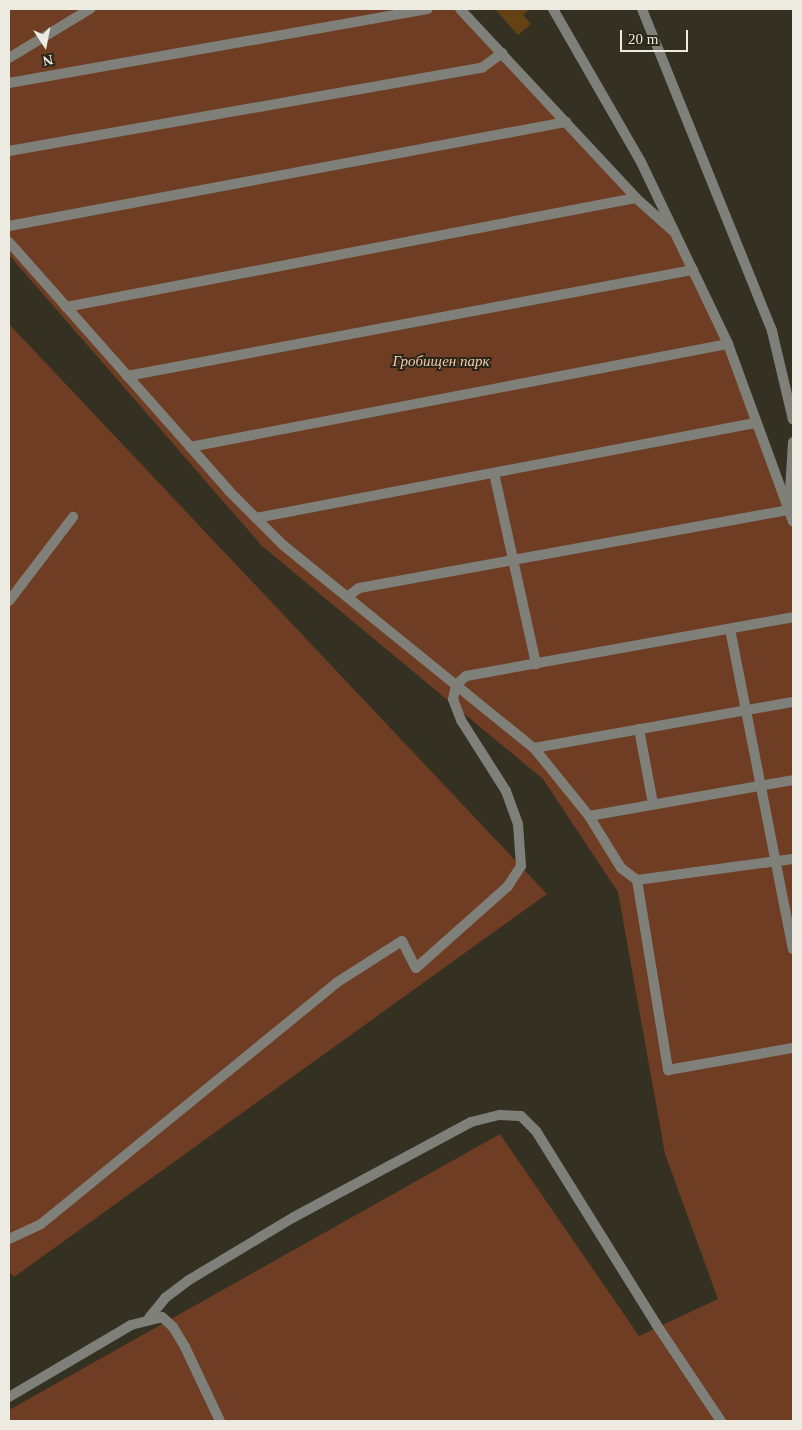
<!DOCTYPE html>
<meta charset="utf-8">
<style>
body{margin:0}
#map{position:relative;width:802px;height:1430px;overflow:hidden;background:#343123;font-family:Georgia,serif}
div>[style]{position:absolute}
.green>*{inset:0;background:#6e3d23}
.building>*{inset:0;background:#644214}
.lane>*{height:10px;margin:-5px;padding:0 5px;transform-origin:5px;border-radius:5px;background:#7e8079}
.street>*{height:10px;margin:-5px;padding:0 5px;transform-origin:5px;border-radius:5px;background:#7e8079}
span{translate:-50% -50%;white-space:nowrap;text-align:center;line-height:1.15;-webkit-text-stroke:4px #2a2719;paint-order:stroke}
.park-label{font-size:15px;color:#f7c8b1;font-style:italic}
.frame{position:absolute;inset:0;border:10px solid #eceae1;pointer-events:none}
.north{position:absolute;left:20px;top:20px;width:50px;height:50px;-webkit-text-stroke:4px #2a2719;paint-order:stroke;rotate:169deg;font-size:14px;font-weight:700;line-height:20px;text-align:center;color:#eceae1}
.north::after{content:'';display:block;margin:auto;width:18px;height:22px;background:#eceae1;clip-path:polygon(50% 0,100% 100%,50% 72%,0 100%)}
.scale{position:absolute;left:620px;top:30px;width:68px;height:22px;box-sizing:border-box;border:2px solid #eceae1;border-top:0;padding-left:6px;font-size:15px;line-height:18px;white-space:nowrap;color:#eceae1;-webkit-text-stroke:4px #2a2719;paint-order:stroke}
</style>
<div id="map">
<div class="green">
<i style="clip-path:polygon(9px 9px,460px 9px,673px 231px,728px 344px,793px 522px,793px 1421px,9px 1421px,9px 1410px,500px 1134px,639px 1336px,718px 1299px,665px 1154px,618px 892px,543px 779px,262px 546px,9px 255px)"></i>
<i style="clip-path:polygon(9px 324px,547px 894px,14px 1277px,9px 1272px)"></i>
</div>
<div class="building">
<i style="clip-path:polygon(495px 9px,530px 9px,523px 15px,531px 24px,518px 35px)"></i>
</div>
<div class="lane">
<i style="left:460px;top:9px;width:258px;rotate:47deg"></i>
<i style="left:636px;top:198px;width:50px;rotate:41.7deg"></i>
<i style="left:9px;top:58px;width:95px;rotate:-31.2deg"></i>
<i style="left:9px;top:83px;width:425px;rotate:-10deg"></i>
<i style="left:9px;top:151px;width:481px;rotate:-10deg"></i>
<i style="left:483px;top:67px;width:24px;rotate:-36deg"></i>
<i style="left:9px;top:226px;width:567px;rotate:-10.58deg"></i>
<i style="left:9px;top:242px;width:332px;rotate:48.5deg"></i>
<i style="left:229px;top:491px;width:76px;rotate:45deg"></i>
<i style="left:283px;top:545px;width:323px;rotate:39deg"></i>
<i style="left:534px;top:748px;width:87px;rotate:51deg"></i>
<i style="left:589px;top:816px;width:61px;rotate:58.4deg"></i>
<i style="left:621px;top:868px;width:20px;rotate:37deg"></i>
<i style="left:637px;top:880px;width:157px;rotate:-7.7deg"></i>
<i style="left:66px;top:307px;width:580px;rotate:-10.83deg"></i>
<i style="left:127px;top:376px;width:576px;rotate:-10.61deg"></i>
<i style="left:190px;top:447px;width:548px;rotate:-10.84deg"></i>
<i style="left:494px;top:473px;width:196px;rotate:77.6deg"></i>
<i style="left:256px;top:518px;width:508px;rotate:-10.78deg"></i>
<i style="left:347px;top:597px;width:15px;rotate:-37deg"></i>
<i style="left:359px;top:588px;width:437px;rotate:-10.3deg"></i>
<i style="left:9px;top:601px;width:106px;rotate:-52.7deg"></i>
<i style="left:730px;top:629px;width:326px;rotate:78.9deg"></i>
<i style="left:639px;top:729px;width:76px;rotate:79.4deg"></i>
<i style="left:534px;top:748px;width:263px;rotate:-10.1deg"></i>
<i style="left:589px;top:816px;width:207px;rotate:-10deg"></i>
<i style="left:637px;top:880px;width:193px;rotate:80.7deg"></i>
<i style="left:668px;top:1070px;width:127px;rotate:-10deg"></i>
<i style="left:9px;top:1239px;width:35px;rotate:-25deg"></i>
<i style="left:41px;top:1224px;width:381px;rotate:-39.2deg"></i>
<i style="left:336px;top:983px;width:78px;rotate:-32.5deg"></i>
<i style="left:402px;top:941px;width:30px;rotate:63deg"></i>
<i style="left:416px;top:968px;width:123px;rotate:-41.7deg"></i>
<i style="left:508px;top:886px;width:24px;rotate:-57deg"></i>
<i style="left:521px;top:866px;width:42px;rotate:-94.1deg"></i>
<i style="left:518px;top:824px;width:35px;rotate:-110deg"></i>
<i style="left:506px;top:791px;width:84px;rotate:-122.4deg"></i>
<i style="left:461px;top:720px;width:22px;rotate:-111deg"></i>
<i style="left:453px;top:699px;width:14px;rotate:-78deg"></i>
<i style="left:456px;top:685px;width:13px;rotate:-42deg"></i>
<i style="left:466px;top:676px;width:332px;rotate:-10.2deg"></i>
</div>
<div class="street">
<i style="left:553px;top:9px;width:174px;rotate:60.1deg"></i>
<i style="left:640px;top:160px;width:204px;rotate:64.4deg"></i>
<i style="left:728px;top:344px;width:189px;rotate:69.9deg"></i>
<i style="left:642px;top:9px;width:347px;rotate:68deg"></i>
<i style="left:772px;top:331px;width:91px;rotate:76.7deg"></i>
<i style="left:789px;top:506px;width:64px;rotate:-86.4deg"></i>
<i style="left:149px;top:1318px;width:26px;rotate:-51deg"></i>
<i style="left:165px;top:1298px;width:30px;rotate:-37deg"></i>
<i style="left:189px;top:1280px;width:122px;rotate:-31deg"></i>
<i style="left:294px;top:1217px;width:201px;rotate:-28.2deg"></i>
<i style="left:471px;top:1122px;width:30px;rotate:-14deg"></i>
<i style="left:500px;top:1115px;width:21px;rotate:3deg"></i>
<i style="left:521px;top:1116px;width:21px;rotate:45deg"></i>
<i style="left:536px;top:1131px;width:227px;rotate:58.1deg"></i>
<i style="left:656px;top:1324px;width:117px;rotate:56.2deg"></i>
<i style="left:9px;top:1397px;width:142px;rotate:-30.5deg"></i>
<i style="left:131px;top:1325px;width:32px;rotate:-14deg"></i>
<i style="left:162px;top:1317px;width:15px;rotate:42deg"></i>
<i style="left:173px;top:1327px;width:23px;rotate:59deg"></i>
<i style="left:185px;top:1347px;width:82px;rotate:64.7deg"></i>
</div>
<div class="park-label">
<span style="left:441px;top:362px">Гробищен парк</span>
</div>
<div class="frame"></div>
<div class="north">N</div>
<div class="scale">20 m</div>
</div>
